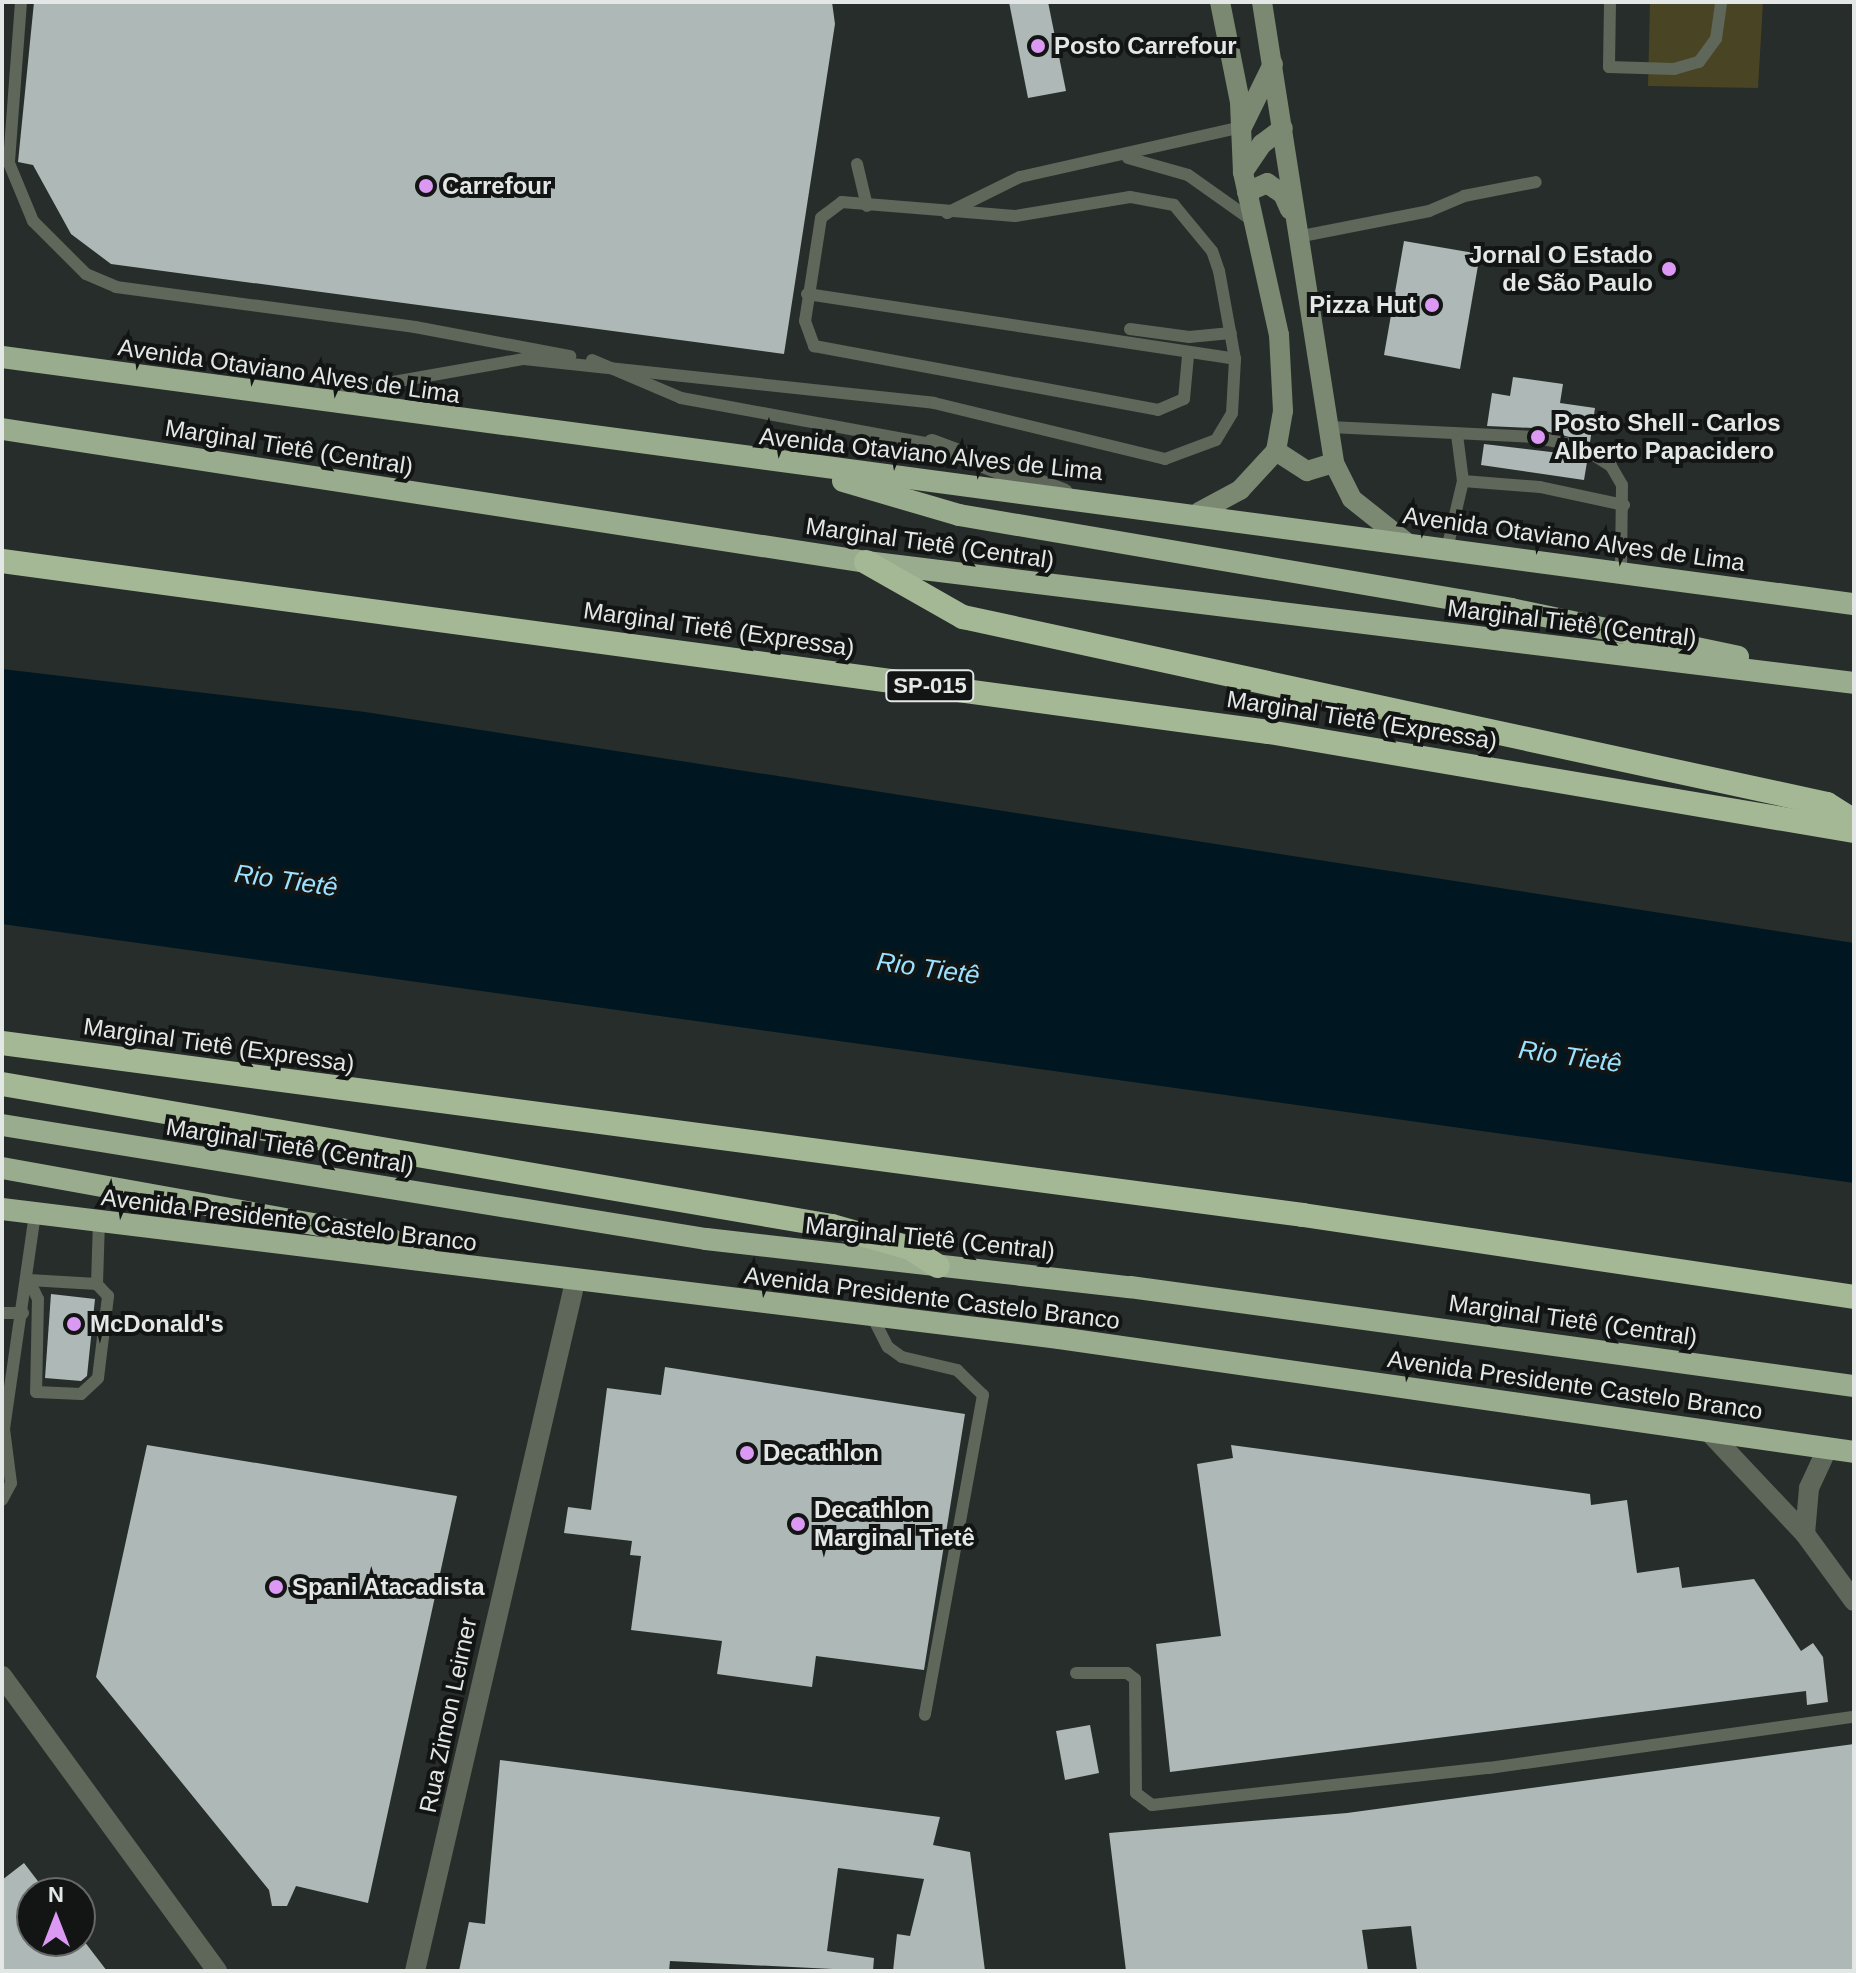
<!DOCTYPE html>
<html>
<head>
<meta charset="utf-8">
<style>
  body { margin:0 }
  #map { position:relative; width:1856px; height:1973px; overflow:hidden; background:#272d2a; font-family:Helvetica,sans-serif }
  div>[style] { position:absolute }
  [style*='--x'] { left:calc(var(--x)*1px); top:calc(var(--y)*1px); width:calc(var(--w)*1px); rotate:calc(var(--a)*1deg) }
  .green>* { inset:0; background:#494423 }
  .water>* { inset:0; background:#001722 }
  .building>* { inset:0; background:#aeb8b7 }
  .service>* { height:12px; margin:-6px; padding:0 6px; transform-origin:6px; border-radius:6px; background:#5e6759 }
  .minor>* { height:20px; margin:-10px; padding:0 10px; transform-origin:10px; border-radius:10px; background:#5e6759 }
  .tertiary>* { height:20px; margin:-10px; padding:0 10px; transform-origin:10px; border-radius:10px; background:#5e6759 }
  .secondary>* { height:20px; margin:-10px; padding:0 10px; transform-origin:10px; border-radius:10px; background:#7b8872 }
  .trunk>* { height:22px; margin:-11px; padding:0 11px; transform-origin:11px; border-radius:11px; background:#9aac8e }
  .motorway>* { height:24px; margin:-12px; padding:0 12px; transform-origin:12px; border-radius:12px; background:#a4b896 }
  .service-bridge>* { height:12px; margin:-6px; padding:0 6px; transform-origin:6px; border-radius:6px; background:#5e6759 }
  .dots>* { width:22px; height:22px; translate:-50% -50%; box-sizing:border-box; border:4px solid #121513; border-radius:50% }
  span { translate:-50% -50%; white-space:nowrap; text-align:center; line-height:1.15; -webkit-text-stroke:8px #121513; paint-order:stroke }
  .shield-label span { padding:2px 6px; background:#121513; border:2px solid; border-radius:6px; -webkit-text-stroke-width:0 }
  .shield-label { font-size:22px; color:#e3e7e5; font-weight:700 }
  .poi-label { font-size:24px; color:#e3e7e5; font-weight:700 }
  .left { translate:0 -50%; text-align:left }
  .right { translate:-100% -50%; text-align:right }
  .street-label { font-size:24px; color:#e3e7e5 }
  .water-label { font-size:26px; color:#9ae2ff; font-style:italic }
  .frame { position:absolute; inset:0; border:4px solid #e3e7e5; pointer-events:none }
  .north { position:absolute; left:16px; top:1877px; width:80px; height:80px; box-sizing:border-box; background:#121513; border:2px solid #666967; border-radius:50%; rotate:0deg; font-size:22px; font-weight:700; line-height:32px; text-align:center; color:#e3e7e5 }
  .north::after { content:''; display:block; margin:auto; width:28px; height:36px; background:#dc99f4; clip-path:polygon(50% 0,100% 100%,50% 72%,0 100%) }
</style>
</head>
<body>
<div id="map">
  <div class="green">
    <i style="clip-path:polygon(1650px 2px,1763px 2px,1758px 88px,1648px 86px)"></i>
  </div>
  <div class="water">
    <i style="clip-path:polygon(2px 669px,365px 712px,1854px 943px,1854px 1183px,2px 924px)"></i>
  </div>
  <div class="building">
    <i style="clip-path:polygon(34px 2px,832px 2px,835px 24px,784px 354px,111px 264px,71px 234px,33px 165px,18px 162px)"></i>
    <i style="clip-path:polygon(1009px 2px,1048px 2px,1066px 91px,1028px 98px)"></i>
    <i style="clip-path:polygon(1404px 241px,1480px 254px,1460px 369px,1384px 355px)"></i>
    <i style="clip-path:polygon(1513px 377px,1563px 384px,1560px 403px,1595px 408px,1590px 442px,1533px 428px,1487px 426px,1492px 393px,1510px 396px)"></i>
    <i style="clip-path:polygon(1484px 444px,1576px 455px,1587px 462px,1584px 480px,1481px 465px)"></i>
    <i style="clip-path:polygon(51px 1294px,95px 1299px,87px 1376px,81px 1381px,45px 1378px)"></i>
    <i style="clip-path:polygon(665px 1367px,965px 1414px,924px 1670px,816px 1656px,812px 1687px,717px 1674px,722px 1641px,631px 1630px,641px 1556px,630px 1555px,632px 1541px,564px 1533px,568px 1507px,591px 1510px,607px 1388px,661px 1395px)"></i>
    <i style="clip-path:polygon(147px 1445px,457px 1496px,368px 1903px,296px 1886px,287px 1906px,272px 1906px,269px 1890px,96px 1677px)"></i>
    <i style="clip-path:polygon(1231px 1445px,1590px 1494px,1591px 1505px,1627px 1500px,1637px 1573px,1679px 1567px,1682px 1588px,1754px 1579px,1801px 1651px,1813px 1643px,1823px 1657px,1828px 1702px,1807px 1705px,1806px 1691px,1170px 1772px,1156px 1644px,1221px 1636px,1197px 1464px,1233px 1458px)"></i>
    <i style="clip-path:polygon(1090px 1725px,1099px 1773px,1065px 1780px,1056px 1731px)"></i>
    <i style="clip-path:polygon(1854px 1744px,1854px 1971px,1417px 1971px,1411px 1926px,1362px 1930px,1368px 1971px,1126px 1971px,1109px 1833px,1347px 1813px)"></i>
    <i style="clip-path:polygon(500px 1760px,940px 1817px,933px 1845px,970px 1852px,985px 1971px,893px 1971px,897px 1934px,910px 1936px,924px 1879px,838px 1868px,827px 1951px,874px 1958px,873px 1971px,670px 1961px,669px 1971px,459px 1971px,469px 1922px,485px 1924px)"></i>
    <i style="clip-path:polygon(24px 1863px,47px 1893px,32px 1893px,32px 1941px,84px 1941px,107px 1971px,2px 1971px,2px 1880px)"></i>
  </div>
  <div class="service">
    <i style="--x:21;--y:2;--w:161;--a:94.3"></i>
    <i style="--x:9;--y:163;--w:63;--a:67.5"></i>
    <i style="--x:33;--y:221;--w:75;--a:45"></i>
    <i style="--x:86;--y:274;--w:33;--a:23"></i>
    <i style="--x:116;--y:287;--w:302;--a:7.6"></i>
    <i style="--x:415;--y:327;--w:158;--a:10.6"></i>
    <i style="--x:1610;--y:2;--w:65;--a:90.9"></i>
    <i style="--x:1609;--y:67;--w:65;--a:1.8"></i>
    <i style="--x:1674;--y:69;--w:26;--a:-16"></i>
    <i style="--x:1699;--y:62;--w:29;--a:-54"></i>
    <i style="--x:1716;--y:39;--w:37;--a:-82"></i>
    <i style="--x:1128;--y:158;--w:62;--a:15.8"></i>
    <i style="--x:1188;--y:175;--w:80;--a:35.3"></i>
    <i style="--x:857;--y:164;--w:43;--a:76.6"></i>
    <i style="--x:947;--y:213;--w:81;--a:-26.3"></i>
    <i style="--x:1020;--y:177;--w:228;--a:-12.7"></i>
    <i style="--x:1297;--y:237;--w:135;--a:-11.1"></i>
    <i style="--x:1429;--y:211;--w:38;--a:-23"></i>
    <i style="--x:1464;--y:196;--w:73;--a:-11"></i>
    <i style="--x:807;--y:294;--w:433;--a:8.6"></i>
    <i style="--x:1130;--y:329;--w:60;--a:7.7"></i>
    <i style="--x:1189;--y:337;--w:42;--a:-5.4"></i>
    <i style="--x:325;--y:394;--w:202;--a:-10"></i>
    <i style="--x:524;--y:359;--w:412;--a:6.1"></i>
    <i style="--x:934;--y:403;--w:238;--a:13.6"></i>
    <i style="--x:1165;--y:459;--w:54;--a:-20.4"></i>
    <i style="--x:1216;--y:440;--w:31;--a:-59"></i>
    <i style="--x:1232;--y:413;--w:54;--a:-86.8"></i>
    <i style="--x:1235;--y:359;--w:89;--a:-100.3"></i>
    <i style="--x:1219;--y:271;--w:21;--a:-109"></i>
    <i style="--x:1212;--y:251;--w:60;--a:-129.6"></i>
    <i style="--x:1174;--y:205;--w:45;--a:-169.7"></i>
    <i style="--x:1130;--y:197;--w:117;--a:170.6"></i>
    <i style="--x:1015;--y:216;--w:174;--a:-175.4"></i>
    <i style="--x:842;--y:202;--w:26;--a:143"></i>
    <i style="--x:821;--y:218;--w:104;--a:98.8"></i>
    <i style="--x:805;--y:321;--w:27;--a:70"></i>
    <i style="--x:814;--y:346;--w:350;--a:10.5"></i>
    <i style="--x:1158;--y:410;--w:28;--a:-23"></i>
    <i style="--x:1184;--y:399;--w:43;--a:-84.7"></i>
    <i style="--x:681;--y:398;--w:255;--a:10.4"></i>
    <i style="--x:1330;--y:427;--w:202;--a:2.8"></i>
    <i style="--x:1532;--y:437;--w:48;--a:10.8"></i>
    <i style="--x:1579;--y:446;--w:38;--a:32"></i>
    <i style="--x:1611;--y:466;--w:22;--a:60"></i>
    <i style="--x:1622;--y:485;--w:88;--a:90.7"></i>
    <i style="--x:1463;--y:481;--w:77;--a:4.5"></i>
    <i style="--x:1540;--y:487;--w:86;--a:12.1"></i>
    <i style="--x:1447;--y:549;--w:70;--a:-76.8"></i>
    <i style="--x:1463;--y:481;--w:46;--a:-97.4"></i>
    <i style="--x:29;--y:1280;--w:21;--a:65"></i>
    <i style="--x:38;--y:1299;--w:93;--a:91.2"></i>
    <i style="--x:36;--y:1392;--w:45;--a:2.5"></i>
    <i style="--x:81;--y:1394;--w:23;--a:-43"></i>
    <i style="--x:98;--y:1378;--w:83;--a:-83"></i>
    <i style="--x:108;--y:1296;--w:16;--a:-133"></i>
    <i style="--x:97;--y:1284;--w:63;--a:-88.2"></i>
    <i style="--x:29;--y:1280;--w:68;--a:3.4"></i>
    <i style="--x:2;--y:1313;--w:21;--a:0"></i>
    <i style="--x:872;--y:1316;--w:35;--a:63"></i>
    <i style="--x:888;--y:1347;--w:17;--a:36"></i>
    <i style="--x:902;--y:1357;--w:57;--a:13.3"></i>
    <i style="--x:957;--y:1370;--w:36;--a:44"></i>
    <i style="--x:983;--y:1395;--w:325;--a:100.3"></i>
    <i style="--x:2;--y:1500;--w:19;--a:-62"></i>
    <i style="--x:11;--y:1483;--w:54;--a:-97.4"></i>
    <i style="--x:4;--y:1429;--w:218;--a:-81.8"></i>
    <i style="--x:1076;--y:1673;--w:51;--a:0"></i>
    <i style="--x:1127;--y:1673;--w:10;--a:37"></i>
    <i style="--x:1135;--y:1679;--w:114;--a:89.5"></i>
    <i style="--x:1136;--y:1793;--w:20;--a:37"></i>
    <i style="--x:1152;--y:1805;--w:339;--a:-6.3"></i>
    <i style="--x:1489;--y:1768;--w:369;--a:-8"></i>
  </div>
  <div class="minor">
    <i style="--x:932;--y:444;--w:140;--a:20.5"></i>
  </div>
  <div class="tertiary">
    <i style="--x:1707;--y:1430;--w:143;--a:46.7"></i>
    <i style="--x:1805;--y:1534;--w:83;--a:53.8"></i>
    <i style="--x:1805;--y:1534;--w:46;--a:-85"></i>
    <i style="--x:1809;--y:1488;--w:43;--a:-65.2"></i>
    <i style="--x:2;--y:1676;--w:365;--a:53.9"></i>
    <i style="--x:415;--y:1971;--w:707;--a:-76.93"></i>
  </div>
  <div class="secondary">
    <i style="--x:1262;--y:2;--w:467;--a:81.1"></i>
    <i style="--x:1334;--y:463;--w:40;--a:63.4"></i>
    <i style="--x:1352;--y:499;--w:69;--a:38.5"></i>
    <i style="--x:1242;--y:127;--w:70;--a:-63.8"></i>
    <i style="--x:1243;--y:172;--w:34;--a:-56"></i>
    <i style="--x:1262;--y:144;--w:26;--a:-37"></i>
    <i style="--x:1247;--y:192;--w:22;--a:-24"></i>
    <i style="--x:1267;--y:183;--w:19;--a:35"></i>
    <i style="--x:1283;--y:194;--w:17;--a:66"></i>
    <i style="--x:1276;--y:451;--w:37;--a:33"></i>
    <i style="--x:1307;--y:471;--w:28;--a:-17"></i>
    <i style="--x:1199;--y:512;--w:47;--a:-28.2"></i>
    <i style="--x:1240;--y:490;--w:53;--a:-47.3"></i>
    <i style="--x:1276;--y:451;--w:41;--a:-80.1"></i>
    <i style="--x:1283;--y:411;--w:76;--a:-93"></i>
    <i style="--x:1279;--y:335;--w:167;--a:-102.5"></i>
    <i style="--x:1243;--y:172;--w:70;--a:-92.5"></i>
    <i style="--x:1240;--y:102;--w:102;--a:-101.3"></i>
  </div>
  <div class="trunk">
    <i style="--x:2;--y:357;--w:1868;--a:7.6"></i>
    <i style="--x:2;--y:429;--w:874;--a:8.75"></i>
    <i style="--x:866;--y:562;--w:995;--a:6.98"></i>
    <i style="--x:843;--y:481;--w:121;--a:16.3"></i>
    <i style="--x:959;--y:515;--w:560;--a:9.66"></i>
    <i style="--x:1511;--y:609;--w:232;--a:11.9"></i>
    <i style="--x:2;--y:1125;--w:713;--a:9.2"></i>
    <i style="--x:706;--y:1239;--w:427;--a:6.5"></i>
    <i style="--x:1130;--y:1287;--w:731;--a:7.79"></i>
    <i style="--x:2;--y:1168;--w:391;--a:10.2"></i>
    <i style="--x:387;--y:1237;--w:45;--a:27.7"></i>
    <i style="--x:2;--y:1209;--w:1065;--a:6.96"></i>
    <i style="--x:1059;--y:1338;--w:803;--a:8.16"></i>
  </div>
  <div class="motorway">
    <i style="--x:2;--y:561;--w:1278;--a:7.69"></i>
    <i style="--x:1269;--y:732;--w:593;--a:9.61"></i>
    <i style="--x:866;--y:562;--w:112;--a:29.6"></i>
    <i style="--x:963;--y:617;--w:884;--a:12.21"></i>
    <i style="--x:1827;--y:804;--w:32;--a:32"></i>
    <i style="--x:2;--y:1043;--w:1312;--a:7.53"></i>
    <i style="--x:1303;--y:1215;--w:557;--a:8.46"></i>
    <i style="--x:2;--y:1084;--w:842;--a:9.71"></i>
    <i style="--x:832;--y:1226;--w:81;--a:15.8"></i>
    <i style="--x:910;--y:1248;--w:33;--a:33"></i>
  </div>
  <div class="service-bridge">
    <i style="--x:592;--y:360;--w:97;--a:23.1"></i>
  </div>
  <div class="dots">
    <i style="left:1038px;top:46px;background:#dc99f4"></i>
    <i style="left:426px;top:186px;background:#dc99f4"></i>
    <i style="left:1669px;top:269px;background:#dc99f4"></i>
    <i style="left:1432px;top:305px;background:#dc99f4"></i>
    <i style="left:1538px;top:437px;background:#dc99f4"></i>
    <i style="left:74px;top:1324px;background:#dc99f4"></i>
    <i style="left:747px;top:1453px;background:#dc99f4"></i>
    <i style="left:798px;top:1524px;background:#dc99f4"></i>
    <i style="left:276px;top:1587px;background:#dc99f4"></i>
  </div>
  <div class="shield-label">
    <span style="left:930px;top:686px">SP-015</span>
  </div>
  <div class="poi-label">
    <span class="left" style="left:1054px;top:46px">Posto Carrefour</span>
    <span class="left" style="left:442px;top:186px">Carrefour</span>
    <span class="right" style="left:1653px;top:269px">Jornal O Estado<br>de São Paulo</span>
    <span class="right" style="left:1416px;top:305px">Pizza Hut</span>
    <span class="left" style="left:1554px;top:437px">Posto Shell - Carlos<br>Alberto Papacidero</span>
    <span class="left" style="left:90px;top:1324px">McDonald's</span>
    <span class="left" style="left:763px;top:1453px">Decathlon</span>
    <span class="left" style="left:814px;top:1524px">Decathlon<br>Marginal Tietê</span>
    <span class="left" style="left:292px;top:1587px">Spani Atacadista</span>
  </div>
  <div class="street-label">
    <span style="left:289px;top:371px;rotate:8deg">Avenida Otaviano Alves de Lima</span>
    <span style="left:289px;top:447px;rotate:9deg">Marginal Tietê (Central)</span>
    <span style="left:931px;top:454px;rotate:6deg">Avenida Otaviano Alves de Lima</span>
    <span style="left:1574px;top:539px;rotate:8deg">Avenida Otaviano Alves de Lima</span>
    <span style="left:930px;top:543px;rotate:8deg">Marginal Tietê (Central)</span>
    <span style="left:1572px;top:623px;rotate:7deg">Marginal Tietê (Central)</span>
    <span style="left:719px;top:629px;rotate:8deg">Marginal Tietê (Expressa)</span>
    <span style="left:1362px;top:720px;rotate:9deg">Marginal Tietê (Expressa)</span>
    <span style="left:219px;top:1045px;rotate:8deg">Marginal Tietê (Expressa)</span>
    <span style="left:290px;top:1146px;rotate:9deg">Marginal Tietê (Central)</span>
    <span style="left:289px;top:1220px;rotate:7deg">Avenida Presidente Castelo Branco</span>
    <span style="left:930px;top:1238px;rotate:6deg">Marginal Tietê (Central)</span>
    <span style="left:932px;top:1298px;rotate:7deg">Avenida Presidente Castelo Branco</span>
    <span style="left:1573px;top:1320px;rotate:8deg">Marginal Tietê (Central)</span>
    <span style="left:1575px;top:1385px;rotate:8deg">Avenida Presidente Castelo Branco</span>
    <span style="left:448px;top:1715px;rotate:-78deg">Rua Zimon Leirner</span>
  </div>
  <div class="water-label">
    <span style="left:286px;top:881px;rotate:8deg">Rio Tietê</span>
    <span style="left:928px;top:969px;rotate:8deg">Rio Tietê</span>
    <span style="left:1570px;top:1057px;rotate:8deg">Rio Tietê</span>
  </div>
  <div class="frame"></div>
  <div class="north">N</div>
</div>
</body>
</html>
